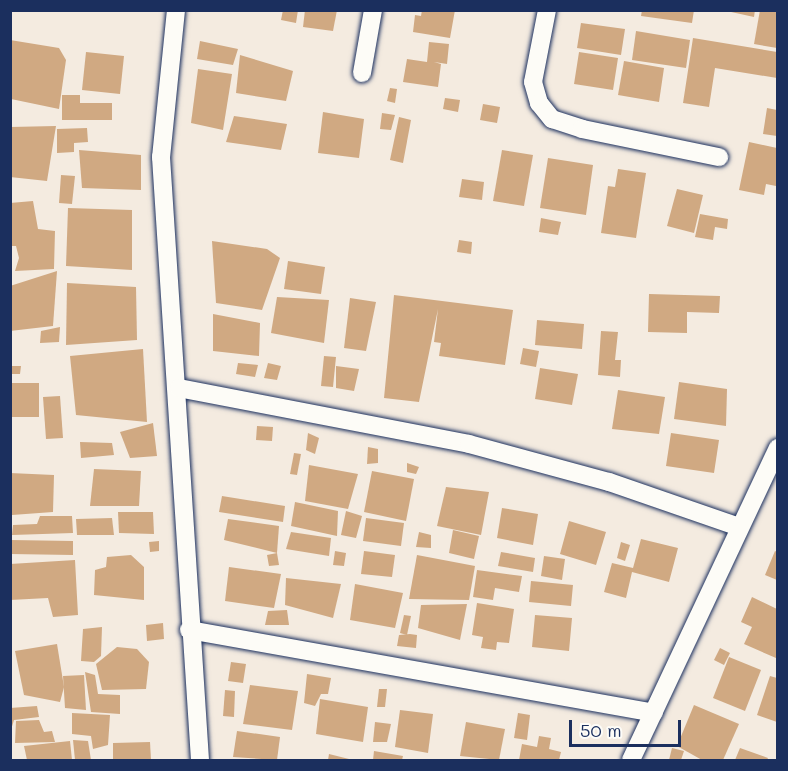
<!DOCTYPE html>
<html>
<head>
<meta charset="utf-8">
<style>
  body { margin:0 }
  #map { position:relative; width:788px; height:771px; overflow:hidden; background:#f4ebe0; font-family:Mali,sans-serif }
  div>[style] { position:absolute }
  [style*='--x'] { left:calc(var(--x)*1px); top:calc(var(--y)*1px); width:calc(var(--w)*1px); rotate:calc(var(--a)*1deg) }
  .building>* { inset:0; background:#d0a982 }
  .roads { filter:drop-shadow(0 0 2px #1b2f5e) drop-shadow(0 0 2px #1b2f5e) }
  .minor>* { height:18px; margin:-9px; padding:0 9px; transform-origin:9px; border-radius:9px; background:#fdfcf7 }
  span { translate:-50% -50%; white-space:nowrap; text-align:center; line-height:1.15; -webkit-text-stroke:6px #fdfcf7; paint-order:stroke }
  .frame { position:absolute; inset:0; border:12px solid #1b2f5e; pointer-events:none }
  .scale { position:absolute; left:569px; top:720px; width:112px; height:27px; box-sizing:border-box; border:3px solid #1b2f5e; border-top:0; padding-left:8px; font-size:18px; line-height:21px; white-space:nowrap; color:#1b2f5e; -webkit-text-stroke:4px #fdfcf7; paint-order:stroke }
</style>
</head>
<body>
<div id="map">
  <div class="building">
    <i style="clip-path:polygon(283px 10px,298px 10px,296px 23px,281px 20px)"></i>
    <i style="clip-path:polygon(305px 10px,337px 10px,333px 31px,303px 27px)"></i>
    <i style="clip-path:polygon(422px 10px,455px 10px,450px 38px,413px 32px,415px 15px,421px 16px)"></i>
    <i style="clip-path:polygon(642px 10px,694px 10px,692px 23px,641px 16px)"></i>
    <i style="clip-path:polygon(722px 10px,755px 10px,754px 17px)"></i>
    <i style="clip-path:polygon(760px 10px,776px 10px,777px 48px,754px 44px)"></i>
    <i style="clip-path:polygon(581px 23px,625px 29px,621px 55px,577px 48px)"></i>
    <i style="clip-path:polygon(636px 31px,690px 40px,686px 68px,632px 60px)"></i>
    <i style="clip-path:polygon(693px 38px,777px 52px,777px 78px,715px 68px,709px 107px,683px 103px)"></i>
    <i style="clip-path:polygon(10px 40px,59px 48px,66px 60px,59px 109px,11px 99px)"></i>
    <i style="clip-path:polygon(200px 41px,238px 49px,233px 65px,197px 59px)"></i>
    <i style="clip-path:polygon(429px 42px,449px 44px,447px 64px,434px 62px,441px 64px,438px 87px,403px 82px,407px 59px,427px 62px)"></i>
    <i style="clip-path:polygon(86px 52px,124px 56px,120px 94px,82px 90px)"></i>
    <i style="clip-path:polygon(579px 52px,618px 58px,613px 90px,574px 84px)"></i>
    <i style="clip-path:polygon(240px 55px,293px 71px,286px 101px,236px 93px)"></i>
    <i style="clip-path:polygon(624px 61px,664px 68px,659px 102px,618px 95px)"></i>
    <i style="clip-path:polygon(198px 69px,232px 74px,223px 130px,191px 123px)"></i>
    <i style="clip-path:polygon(390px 88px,397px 89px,395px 103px,387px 101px)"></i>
    <i style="clip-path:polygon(62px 95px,80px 95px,80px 103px,112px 103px,112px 120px,62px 120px)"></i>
    <i style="clip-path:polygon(445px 98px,460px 100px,458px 112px,443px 109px)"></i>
    <i style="clip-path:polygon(483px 104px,500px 107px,497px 123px,480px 120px)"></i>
    <i style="clip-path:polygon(767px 108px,777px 110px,777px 136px,763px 134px)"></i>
    <i style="clip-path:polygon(323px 112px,364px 119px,359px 158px,318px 153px)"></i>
    <i style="clip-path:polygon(382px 113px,395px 115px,391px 130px,380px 129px)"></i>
    <i style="clip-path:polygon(234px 116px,287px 124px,281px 150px,226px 142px)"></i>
    <i style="clip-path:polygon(399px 117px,411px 120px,403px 163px,390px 160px)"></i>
    <i style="clip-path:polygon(56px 126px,47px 181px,10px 177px,10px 127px)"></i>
    <i style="clip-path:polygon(87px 128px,88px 142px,74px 143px,74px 152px,57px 153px,57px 129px)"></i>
    <i style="clip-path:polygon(749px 142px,777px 148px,776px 186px,766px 184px,764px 195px,739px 190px)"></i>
    <i style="clip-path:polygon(79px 150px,141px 155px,141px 190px,82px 188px)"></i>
    <i style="clip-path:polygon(502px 150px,533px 155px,524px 206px,493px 201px)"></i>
    <i style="clip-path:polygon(548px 158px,593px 165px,586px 215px,540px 208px)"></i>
    <i style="clip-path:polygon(618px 169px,646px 173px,636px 238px,601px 233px,608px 186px,615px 187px)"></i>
    <i style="clip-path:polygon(61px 175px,75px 176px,72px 204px,59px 203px)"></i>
    <i style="clip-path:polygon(462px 179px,484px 182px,482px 200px,459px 197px)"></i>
    <i style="clip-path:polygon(677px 189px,703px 195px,694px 233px,667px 226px)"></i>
    <i style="clip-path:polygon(33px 201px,38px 229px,55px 231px,54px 269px,15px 271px,19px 258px,16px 246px,10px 246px,10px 203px)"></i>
    <i style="clip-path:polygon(68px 208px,132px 210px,132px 270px,66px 266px)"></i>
    <i style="clip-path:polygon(700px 214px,728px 219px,727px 229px,715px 227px,713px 240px,695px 237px)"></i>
    <i style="clip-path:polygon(541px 218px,561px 222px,558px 235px,539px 232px)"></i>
    <i style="clip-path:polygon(459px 240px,472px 242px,471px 254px,457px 252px)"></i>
    <i style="clip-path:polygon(212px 241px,267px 249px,280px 258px,262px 310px,216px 303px)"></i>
    <i style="clip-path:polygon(288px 261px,325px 267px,321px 294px,284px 289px)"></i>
    <i style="clip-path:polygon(57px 271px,53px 326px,10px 331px,10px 286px)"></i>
    <i style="clip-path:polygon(67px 283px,136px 287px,137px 340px,66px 345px)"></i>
    <i style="clip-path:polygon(649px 294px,720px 296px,719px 313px,687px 312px,687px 333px,648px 332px)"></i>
    <i style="clip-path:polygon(394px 295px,513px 310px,505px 365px,439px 356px,441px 343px,434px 342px,438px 309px,419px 402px,384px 398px)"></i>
    <i style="clip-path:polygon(277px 297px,329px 300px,324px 343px,271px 333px)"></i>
    <i style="clip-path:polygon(350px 298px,376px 302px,366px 351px,344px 348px)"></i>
    <i style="clip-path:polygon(213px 314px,260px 323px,259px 356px,213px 351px)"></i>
    <i style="clip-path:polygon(537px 320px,584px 324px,582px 349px,535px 345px)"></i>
    <i style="clip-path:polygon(60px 327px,59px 342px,40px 343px,41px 331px)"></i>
    <i style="clip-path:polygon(601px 331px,618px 332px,615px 360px,621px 360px,620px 377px,598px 375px)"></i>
    <i style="clip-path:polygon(523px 348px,539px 351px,536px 367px,520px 364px)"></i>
    <i style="clip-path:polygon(143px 349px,147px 422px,76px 415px,70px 356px)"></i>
    <i style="clip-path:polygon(324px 356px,336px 357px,333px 387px,321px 386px)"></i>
    <i style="clip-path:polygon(238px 363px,258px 365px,255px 377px,236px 374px)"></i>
    <i style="clip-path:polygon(268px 363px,281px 366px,277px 380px,264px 378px)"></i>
    <i style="clip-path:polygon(10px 366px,21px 366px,20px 374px,10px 374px)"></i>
    <i style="clip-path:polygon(336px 366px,359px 369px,354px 391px,336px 388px)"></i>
    <i style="clip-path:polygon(540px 368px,578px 374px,572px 405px,535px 399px)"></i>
    <i style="clip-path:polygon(679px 382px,727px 389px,726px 426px,674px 419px)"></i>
    <i style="clip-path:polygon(10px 383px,39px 383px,39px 417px,10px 417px)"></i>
    <i style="clip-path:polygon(618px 390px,665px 397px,659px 434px,612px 429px)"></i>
    <i style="clip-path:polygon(60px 396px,63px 438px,46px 439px,43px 397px)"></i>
    <i style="clip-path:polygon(153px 423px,157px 456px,130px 458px,120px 432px)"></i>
    <i style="clip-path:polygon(257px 426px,273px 427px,272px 441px,256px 440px)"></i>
    <i style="clip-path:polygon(308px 433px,319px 438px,315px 454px,306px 450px)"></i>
    <i style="clip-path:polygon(671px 433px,719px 440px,714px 473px,666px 466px)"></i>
    <i style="clip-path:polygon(80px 442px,112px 443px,114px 455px,81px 458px)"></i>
    <i style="clip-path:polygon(368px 447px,378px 449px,378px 463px,367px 464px)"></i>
    <i style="clip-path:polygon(294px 453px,301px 454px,297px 475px,290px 474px)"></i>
    <i style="clip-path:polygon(407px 463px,419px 467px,416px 474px,407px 472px)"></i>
    <i style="clip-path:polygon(309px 465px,358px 474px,348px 509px,305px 501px)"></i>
    <i style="clip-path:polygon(94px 469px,141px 471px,139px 506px,90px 506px)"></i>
    <i style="clip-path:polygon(372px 471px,414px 479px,406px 521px,364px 512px)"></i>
    <i style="clip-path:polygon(10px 473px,54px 475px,53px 512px,12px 515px)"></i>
    <i style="clip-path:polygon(446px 487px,489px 492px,481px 535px,437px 526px)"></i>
    <i style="clip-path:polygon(222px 496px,285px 506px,283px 522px,219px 512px)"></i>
    <i style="clip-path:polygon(295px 502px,338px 511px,337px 536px,291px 526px)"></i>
    <i style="clip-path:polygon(502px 508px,538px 514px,533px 545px,497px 538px)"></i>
    <i style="clip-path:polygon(346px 511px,362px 516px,356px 538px,341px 535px)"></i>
    <i style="clip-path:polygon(118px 512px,153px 512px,154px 534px,119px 533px)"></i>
    <i style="clip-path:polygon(40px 516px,72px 516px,73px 533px,12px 535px,13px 525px,37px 524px)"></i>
    <i style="clip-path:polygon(112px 518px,114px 535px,77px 535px,76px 519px)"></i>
    <i style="clip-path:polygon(366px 518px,404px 523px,401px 546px,363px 541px)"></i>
    <i style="clip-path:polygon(228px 519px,279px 526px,277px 553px,224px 540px)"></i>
    <i style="clip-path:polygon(569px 521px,606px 532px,596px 565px,560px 554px)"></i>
    <i style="clip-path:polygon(453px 530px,479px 536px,474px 559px,449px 553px)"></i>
    <i style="clip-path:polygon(291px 532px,331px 538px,329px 556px,286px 549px)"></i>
    <i style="clip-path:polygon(419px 532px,431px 535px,431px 548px,416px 547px)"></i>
    <i style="clip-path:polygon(641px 539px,678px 548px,669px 582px,632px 572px,626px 598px,604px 592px,612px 563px,633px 568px)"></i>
    <i style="clip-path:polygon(10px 540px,73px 541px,73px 555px,10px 554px)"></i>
    <i style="clip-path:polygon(159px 541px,159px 551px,150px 552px,149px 542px)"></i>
    <i style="clip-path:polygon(621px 542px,630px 545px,625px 561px,617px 558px)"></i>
    <i style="clip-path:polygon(335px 551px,346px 553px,344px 566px,333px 565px)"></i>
    <i style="clip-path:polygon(364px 551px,395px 555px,392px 577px,361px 574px)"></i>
    <i style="clip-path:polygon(775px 551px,777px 552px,777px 580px,765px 575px)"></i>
    <i style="clip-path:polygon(501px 552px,535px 558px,533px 572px,498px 566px)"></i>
    <i style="clip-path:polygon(277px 553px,279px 565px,269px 566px,267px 555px)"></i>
    <i style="clip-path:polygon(131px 555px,144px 567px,144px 600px,94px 595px,95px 570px,106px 567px,107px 557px)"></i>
    <i style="clip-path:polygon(417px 555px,475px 566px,469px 600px,409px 599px)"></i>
    <i style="clip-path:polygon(544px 556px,565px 559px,562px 580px,541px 576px)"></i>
    <i style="clip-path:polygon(75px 560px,78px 615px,53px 617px,48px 598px,10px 600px,10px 564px)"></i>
    <i style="clip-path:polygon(229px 567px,281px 574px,274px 608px,225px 601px)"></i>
    <i style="clip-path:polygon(477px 570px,522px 576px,519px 592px,495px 588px,493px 600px,473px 597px)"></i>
    <i style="clip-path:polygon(286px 578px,341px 584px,333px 618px,285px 605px)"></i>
    <i style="clip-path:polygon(531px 581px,573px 585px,571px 606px,529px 602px)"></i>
    <i style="clip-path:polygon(355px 584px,403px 593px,395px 628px,350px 620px)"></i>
    <i style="clip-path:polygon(752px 597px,777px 609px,776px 658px,744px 644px,752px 627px,741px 622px)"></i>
    <i style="clip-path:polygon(477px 603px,514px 609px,509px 643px,497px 642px,496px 650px,481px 648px,483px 637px,472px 635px)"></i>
    <i style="clip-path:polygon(467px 604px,460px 640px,418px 628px,421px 605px)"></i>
    <i style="clip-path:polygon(287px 610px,289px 625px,265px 625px,268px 611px)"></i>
    <i style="clip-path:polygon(404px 615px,411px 616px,407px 635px,400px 633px)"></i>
    <i style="clip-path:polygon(535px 615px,572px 618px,569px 651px,532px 647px)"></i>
    <i style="clip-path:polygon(163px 623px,164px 639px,147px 641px,146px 625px)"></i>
    <i style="clip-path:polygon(102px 627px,101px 656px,94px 662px,81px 661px,83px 629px)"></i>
    <i style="clip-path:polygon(410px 634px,417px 635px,416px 648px,397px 646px,399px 635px)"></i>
    <i style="clip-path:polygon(57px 644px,64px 687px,60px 702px,24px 695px,15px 651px)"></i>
    <i style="clip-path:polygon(117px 647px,137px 649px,149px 662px,146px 689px,102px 690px,96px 664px)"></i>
    <i style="clip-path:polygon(720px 648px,730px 653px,724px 665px,714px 660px)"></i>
    <i style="clip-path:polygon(729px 657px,761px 670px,745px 711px,713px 698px)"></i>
    <i style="clip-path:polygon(231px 662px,246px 664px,243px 683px,228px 681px)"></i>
    <i style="clip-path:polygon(85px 672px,95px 675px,98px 694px,120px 695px,120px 714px,91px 712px)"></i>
    <i style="clip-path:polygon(307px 674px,331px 678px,328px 694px,321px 694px,315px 706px,304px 703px)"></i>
    <i style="clip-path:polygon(84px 675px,86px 710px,65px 708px,63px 676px)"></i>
    <i style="clip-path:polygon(770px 676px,777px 678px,777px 722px,757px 715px)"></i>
    <i style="clip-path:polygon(250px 685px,298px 691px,292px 730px,243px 724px)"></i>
    <i style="clip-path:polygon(379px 689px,387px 689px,385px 707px,377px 707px)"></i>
    <i style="clip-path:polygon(225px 690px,235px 691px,234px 717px,223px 716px)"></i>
    <i style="clip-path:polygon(320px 699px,368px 707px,363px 742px,316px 734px)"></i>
    <i style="clip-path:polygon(694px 705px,739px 724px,723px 760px,702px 760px,677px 746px)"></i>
    <i style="clip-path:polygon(37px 706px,39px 717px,14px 720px,10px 733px,10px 708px)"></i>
    <i style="clip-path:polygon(400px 710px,433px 714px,428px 753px,395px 747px)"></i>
    <i style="clip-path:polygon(72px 713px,110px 715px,108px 745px,93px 749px,91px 736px,72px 734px)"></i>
    <i style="clip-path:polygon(518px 713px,530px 715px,527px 740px,514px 738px)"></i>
    <i style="clip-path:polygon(39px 720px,44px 732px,52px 731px,55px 742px,15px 743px,16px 721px)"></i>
    <i style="clip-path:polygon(375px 722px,391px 724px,387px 742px,373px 742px)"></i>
    <i style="clip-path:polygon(466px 722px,505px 729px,499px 760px,460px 756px)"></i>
    <i style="clip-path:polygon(237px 731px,280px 737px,277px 760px,233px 757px)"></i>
    <i style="clip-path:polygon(539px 736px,551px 738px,549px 749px,561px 752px,559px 760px,519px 760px,522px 744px,537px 747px)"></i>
    <i style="clip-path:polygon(73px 740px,88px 741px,91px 760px,75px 760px)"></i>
    <i style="clip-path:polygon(70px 741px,72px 760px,27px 760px,24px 746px)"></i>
    <i style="clip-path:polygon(150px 742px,151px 760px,113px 760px,113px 743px)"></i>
    <i style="clip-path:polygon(672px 748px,684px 751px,681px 760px,669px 760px)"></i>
    <i style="clip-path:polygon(740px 748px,768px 758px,767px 760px,735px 760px)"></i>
    <i style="clip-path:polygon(374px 751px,403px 756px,402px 760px,373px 760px)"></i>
    <i style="clip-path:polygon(329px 754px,353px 760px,328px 760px)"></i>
  </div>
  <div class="roads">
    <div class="minor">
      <i style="--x:176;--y:10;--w:148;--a:95.8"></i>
      <i style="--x:161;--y:157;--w:604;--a:86.3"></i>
      <i style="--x:547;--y:10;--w:73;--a:101"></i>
      <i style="--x:533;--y:82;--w:22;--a:74"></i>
      <i style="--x:539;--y:103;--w:21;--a:51"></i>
      <i style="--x:552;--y:119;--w:32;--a:18"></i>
      <i style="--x:582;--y:129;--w:140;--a:11.6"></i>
      <i style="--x:362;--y:73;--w:64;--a:-80.1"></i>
      <i style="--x:179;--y:388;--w:295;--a:10.9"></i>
      <i style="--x:469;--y:444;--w:145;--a:15.2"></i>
      <i style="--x:609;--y:482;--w:138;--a:19.1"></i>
      <i style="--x:189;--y:630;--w:472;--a:10.1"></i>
      <i style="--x:631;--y:760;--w:345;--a:-64.8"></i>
    </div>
  </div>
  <div class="frame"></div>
  <div class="scale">50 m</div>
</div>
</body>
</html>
